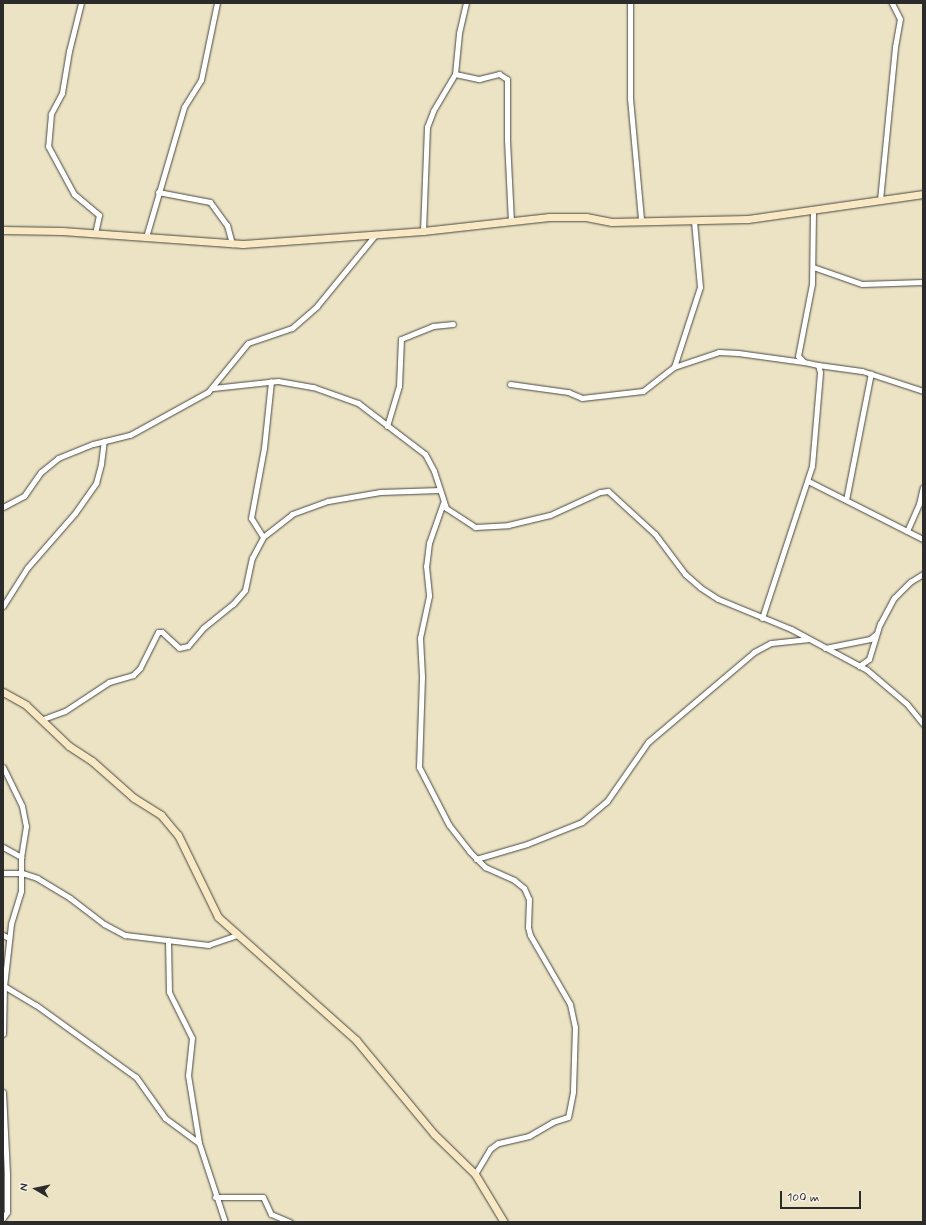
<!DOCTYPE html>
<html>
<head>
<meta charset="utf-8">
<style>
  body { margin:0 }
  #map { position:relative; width:926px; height:1225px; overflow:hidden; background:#ebe3c3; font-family:Mynerve,sans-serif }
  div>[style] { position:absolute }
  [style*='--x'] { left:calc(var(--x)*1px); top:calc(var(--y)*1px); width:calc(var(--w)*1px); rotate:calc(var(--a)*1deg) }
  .roads { filter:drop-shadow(0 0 1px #484742) drop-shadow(0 0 1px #484742) }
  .street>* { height:5px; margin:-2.5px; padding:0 2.5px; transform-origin:2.5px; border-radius:2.5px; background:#fff }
  .secondary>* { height:7px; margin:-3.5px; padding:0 3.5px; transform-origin:3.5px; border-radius:3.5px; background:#f8e8c3 }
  span { translate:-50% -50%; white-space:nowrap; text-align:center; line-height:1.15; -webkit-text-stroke:3px #f7f3e8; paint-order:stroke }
  .frame { position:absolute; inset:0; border:4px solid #2b2b2b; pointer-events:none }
  .north { position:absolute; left:16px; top:1169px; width:40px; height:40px; -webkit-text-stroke:3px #f7f3e8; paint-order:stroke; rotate:279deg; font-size:11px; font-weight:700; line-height:16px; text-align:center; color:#2b2b2b }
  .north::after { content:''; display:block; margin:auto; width:14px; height:18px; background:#2b2b2b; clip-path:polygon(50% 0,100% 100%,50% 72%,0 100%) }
  .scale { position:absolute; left:780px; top:1191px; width:81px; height:18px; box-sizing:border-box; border:2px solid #2b2b2b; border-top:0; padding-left:5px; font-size:12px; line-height:14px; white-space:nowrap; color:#2b2b2b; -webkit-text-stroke:3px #f7f3e8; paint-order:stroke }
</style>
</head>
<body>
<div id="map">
  <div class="roads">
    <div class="street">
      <i style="--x:81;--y:3;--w:49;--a:104"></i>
      <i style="--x:69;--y:51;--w:43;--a:99.5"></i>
      <i style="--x:62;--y:93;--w:24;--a:118"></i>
      <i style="--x:51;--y:114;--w:32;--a:95"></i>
      <i style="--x:48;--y:146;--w:55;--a:61.6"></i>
      <i style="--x:74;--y:194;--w:33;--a:40"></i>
      <i style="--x:99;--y:215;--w:19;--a:102"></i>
      <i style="--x:630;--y:3;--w:95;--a:90"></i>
      <i style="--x:630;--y:98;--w:122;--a:84.8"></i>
      <i style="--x:455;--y:74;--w:25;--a:12"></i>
      <i style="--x:479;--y:79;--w:21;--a:-14"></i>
      <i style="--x:499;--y:74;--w:9;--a:32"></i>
      <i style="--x:507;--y:79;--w:61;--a:90"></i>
      <i style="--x:507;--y:140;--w:82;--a:87.2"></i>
      <i style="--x:158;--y:192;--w:53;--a:10.9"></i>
      <i style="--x:210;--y:202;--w:29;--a:54"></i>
      <i style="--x:227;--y:225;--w:20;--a:75"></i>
      <i style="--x:880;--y:200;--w:154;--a:-84.4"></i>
      <i style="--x:895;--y:47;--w:28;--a:-80"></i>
      <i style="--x:900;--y:19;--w:18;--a:-117"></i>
      <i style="--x:423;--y:231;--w:104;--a:-87.8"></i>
      <i style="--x:427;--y:127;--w:17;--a:-69"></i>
      <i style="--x:433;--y:111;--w:43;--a:-59.3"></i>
      <i style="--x:455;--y:74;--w:41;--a:-84.4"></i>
      <i style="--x:459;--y:33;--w:31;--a:-77"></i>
      <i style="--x:146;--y:237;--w:135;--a:-73.7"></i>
      <i style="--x:184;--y:107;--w:32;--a:-58"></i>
      <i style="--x:201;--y:80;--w:79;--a:-78.3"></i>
      <i style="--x:813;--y:267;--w:52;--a:19.1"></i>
      <i style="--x:862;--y:284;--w:61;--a:-1.9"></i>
      <i style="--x:818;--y:365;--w:44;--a:7.8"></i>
      <i style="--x:862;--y:371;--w:64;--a:18.2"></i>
      <i style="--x:674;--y:367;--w:84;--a:-72"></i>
      <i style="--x:700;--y:287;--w:66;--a:-95.2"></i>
      <i style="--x:510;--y:384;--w:59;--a:7.9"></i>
      <i style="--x:568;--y:392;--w:15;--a:23"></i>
      <i style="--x:582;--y:398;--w:61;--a:-6.5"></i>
      <i style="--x:643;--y:391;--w:39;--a:-38"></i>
      <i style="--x:674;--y:367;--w:47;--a:-18.4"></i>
      <i style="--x:719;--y:352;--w:19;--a:3"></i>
      <i style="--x:738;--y:353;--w:66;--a:7.9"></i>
      <i style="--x:213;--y:388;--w:65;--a:-6.1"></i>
      <i style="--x:278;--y:381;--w:36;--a:10"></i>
      <i style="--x:313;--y:387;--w:48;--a:19.6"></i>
      <i style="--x:358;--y:403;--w:84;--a:37.3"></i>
      <i style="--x:425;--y:454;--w:19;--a:62"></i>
      <i style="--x:434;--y:471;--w:39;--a:72"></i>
      <i style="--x:446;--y:508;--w:35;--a:33"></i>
      <i style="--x:475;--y:527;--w:33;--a:-3"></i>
      <i style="--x:508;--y:525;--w:43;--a:-13.4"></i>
      <i style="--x:550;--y:515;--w:55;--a:-24.7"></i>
      <i style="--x:600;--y:492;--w:8;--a:-7"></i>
      <i style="--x:608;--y:491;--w:64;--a:42.5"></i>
      <i style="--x:655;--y:534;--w:50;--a:53.1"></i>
      <i style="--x:685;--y:574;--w:21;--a:41"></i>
      <i style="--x:701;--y:588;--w:20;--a:33"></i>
      <i style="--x:718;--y:599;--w:79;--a:22.3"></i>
      <i style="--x:791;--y:629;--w:86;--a:28.3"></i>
      <i style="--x:867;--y:670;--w:52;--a:40.4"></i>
      <i style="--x:907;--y:704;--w:26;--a:51"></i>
      <i style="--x:387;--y:426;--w:42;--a:-73.3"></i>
      <i style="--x:399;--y:386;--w:47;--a:-87.6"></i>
      <i style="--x:401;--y:339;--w:35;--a:-22"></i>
      <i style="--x:433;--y:326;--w:20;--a:-6"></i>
      <i style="--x:808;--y:481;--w:129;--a:26.8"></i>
      <i style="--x:846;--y:500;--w:129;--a:-78.9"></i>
      <i style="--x:443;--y:503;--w:42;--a:109.3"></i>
      <i style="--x:429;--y:543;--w:23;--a:97"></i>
      <i style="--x:426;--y:566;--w:30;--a:84"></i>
      <i style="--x:429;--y:596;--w:43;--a:102.1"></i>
      <i style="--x:420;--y:638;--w:39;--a:87"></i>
      <i style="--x:422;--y:677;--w:90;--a:91.9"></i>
      <i style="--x:419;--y:767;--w:65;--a:62.7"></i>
      <i style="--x:449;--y:825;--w:33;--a:52"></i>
      <i style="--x:469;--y:851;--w:23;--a:45"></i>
      <i style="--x:485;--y:867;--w:32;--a:24"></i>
      <i style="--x:514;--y:880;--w:13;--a:39"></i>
      <i style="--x:524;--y:888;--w:12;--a:66"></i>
      <i style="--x:529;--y:899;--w:28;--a:92"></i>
      <i style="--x:528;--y:927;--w:8;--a:76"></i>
      <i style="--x:530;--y:935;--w:80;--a:59.9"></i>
      <i style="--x:570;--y:1004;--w:24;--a:78"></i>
      <i style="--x:575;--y:1027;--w:65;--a:91.8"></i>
      <i style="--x:573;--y:1092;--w:25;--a:101"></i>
      <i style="--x:568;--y:1117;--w:16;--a:162"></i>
      <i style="--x:553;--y:1122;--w:28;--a:150"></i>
      <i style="--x:529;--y:1136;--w:32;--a:167"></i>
      <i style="--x:498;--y:1143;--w:10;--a:143"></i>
      <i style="--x:490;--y:1149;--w:29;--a:121"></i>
      <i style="--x:3;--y:507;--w:24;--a:-28"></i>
      <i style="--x:24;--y:496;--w:29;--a:-55"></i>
      <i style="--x:41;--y:472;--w:22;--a:-39"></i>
      <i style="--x:58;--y:458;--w:38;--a:-22"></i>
      <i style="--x:93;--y:444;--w:38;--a:-14"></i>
      <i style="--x:130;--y:435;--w:89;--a:-28.9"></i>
      <i style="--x:208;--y:392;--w:63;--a:-50.8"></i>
      <i style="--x:248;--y:343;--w:46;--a:-18.8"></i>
      <i style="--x:292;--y:328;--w:33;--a:-41"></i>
      <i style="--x:317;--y:306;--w:93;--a:-50.7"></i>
      <i style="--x:907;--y:531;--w:30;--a:-66"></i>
      <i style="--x:919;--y:504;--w:17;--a:-77"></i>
      <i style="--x:263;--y:537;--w:22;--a:-122"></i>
      <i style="--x:251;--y:518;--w:71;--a:-79.5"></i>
      <i style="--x:264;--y:448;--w:67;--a:-84"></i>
      <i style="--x:3;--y:606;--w:45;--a:-57.7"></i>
      <i style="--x:27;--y:568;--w:73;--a:-48.9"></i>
      <i style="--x:75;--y:513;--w:37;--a:-55"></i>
      <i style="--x:96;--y:483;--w:20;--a:-75"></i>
      <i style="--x:101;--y:464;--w:23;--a:-83"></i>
      <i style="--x:762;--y:618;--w:160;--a:-71.8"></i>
      <i style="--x:812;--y:466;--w:94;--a:-85.1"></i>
      <i style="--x:820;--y:372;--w:7;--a:-106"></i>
      <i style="--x:818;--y:365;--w:14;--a:-168"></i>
      <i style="--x:804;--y:362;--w:8;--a:-135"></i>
      <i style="--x:798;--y:356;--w:73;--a:-79"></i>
      <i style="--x:812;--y:284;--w:74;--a:-89.2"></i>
      <i style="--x:825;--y:648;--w:46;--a:-11.3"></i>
      <i style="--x:870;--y:639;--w:8;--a:-40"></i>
      <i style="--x:859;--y:666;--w:12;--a:-35"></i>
      <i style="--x:869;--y:659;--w:37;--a:-73"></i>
      <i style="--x:880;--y:624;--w:30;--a:-62"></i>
      <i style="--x:894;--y:598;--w:23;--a:-45"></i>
      <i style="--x:910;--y:582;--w:15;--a:-32"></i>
      <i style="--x:43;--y:719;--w:23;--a:-20"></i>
      <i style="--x:65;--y:711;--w:53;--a:-33.4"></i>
      <i style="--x:109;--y:682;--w:25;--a:-16"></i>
      <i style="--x:133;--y:675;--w:10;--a:-45"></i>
      <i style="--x:140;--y:668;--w:40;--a:-63.4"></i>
      <i style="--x:158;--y:632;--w:4;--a:0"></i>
      <i style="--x:162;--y:632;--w:23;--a:43"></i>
      <i style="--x:179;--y:648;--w:9;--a:-13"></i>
      <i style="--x:188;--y:646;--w:23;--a:-50"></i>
      <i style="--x:203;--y:628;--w:38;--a:-39"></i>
      <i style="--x:233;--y:604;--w:18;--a:-49"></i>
      <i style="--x:245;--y:590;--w:33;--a:-78"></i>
      <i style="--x:252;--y:558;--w:24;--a:-62"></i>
      <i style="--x:263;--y:537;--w:37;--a:-38"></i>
      <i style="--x:292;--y:514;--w:38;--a:-20"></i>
      <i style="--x:328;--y:501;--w:53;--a:-9.8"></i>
      <i style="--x:380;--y:492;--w:60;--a:-1.9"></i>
      <i style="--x:3;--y:767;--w:43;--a:64"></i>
      <i style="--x:22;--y:806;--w:20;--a:79"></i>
      <i style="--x:26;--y:826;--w:31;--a:99"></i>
      <i style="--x:21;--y:857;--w:34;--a:90"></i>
      <i style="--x:21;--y:891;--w:34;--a:107"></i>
      <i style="--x:11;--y:924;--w:62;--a:96.4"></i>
      <i style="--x:4;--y:986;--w:48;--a:91.2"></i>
      <i style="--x:3;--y:847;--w:21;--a:29"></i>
      <i style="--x:476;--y:859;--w:53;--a:-16.4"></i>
      <i style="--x:527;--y:844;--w:59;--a:-21.8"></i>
      <i style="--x:582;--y:822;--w:33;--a:-40"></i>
      <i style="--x:607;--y:801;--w:72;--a:-55.2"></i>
      <i style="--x:648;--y:742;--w:139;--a:-40.3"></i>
      <i style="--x:754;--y:652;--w:19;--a:-28"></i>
      <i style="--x:771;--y:643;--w:36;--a:-6"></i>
      <i style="--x:3;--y:873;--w:19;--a:0"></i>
      <i style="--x:22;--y:873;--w:16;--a:18"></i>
      <i style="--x:37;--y:878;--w:39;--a:31"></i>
      <i style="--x:70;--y:898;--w:43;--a:37.4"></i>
      <i style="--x:104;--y:924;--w:24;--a:28"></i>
      <i style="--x:125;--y:935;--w:84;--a:6.9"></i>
      <i style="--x:208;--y:945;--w:31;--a:-19"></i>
      <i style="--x:3;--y:935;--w:7;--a:27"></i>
      <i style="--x:168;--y:940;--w:52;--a:88.9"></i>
      <i style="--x:169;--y:992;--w:51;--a:63.4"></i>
      <i style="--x:192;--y:1038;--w:37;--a:96"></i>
      <i style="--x:188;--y:1075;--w:69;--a:80.8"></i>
      <i style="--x:199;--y:1143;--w:83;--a:71.8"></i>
      <i style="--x:4;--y:986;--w:37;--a:31"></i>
      <i style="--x:36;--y:1005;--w:123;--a:35.8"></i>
      <i style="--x:136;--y:1077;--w:50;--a:54.7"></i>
      <i style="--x:165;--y:1118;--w:42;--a:36.3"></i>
      <i style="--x:3;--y:1092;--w:81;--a:87.2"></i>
      <i style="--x:7;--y:1173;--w:39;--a:90"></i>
      <i style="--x:7;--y:1212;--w:7;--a:124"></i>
      <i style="--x:215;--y:1197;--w:48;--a:0"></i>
      <i style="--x:263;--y:1197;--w:19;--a:65"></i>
      <i style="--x:271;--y:1214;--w:21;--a:23"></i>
    </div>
    <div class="secondary">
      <i style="--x:3;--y:230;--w:59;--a:1"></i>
      <i style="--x:62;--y:231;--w:181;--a:4.1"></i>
      <i style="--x:243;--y:244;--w:180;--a:-4.1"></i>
      <i style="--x:423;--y:231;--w:127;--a:-6.3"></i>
      <i style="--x:549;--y:217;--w:37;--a:0"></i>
      <i style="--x:586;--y:217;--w:26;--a:11"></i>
      <i style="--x:612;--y:222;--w:136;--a:-1.3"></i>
      <i style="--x:748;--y:219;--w:177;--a:-8.1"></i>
      <i style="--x:3;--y:692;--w:26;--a:29"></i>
      <i style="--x:26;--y:705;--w:59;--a:43.6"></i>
      <i style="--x:69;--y:746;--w:27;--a:33"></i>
      <i style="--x:92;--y:761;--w:56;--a:41.4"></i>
      <i style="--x:134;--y:798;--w:32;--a:32"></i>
      <i style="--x:161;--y:815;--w:26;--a:50"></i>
      <i style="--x:178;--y:835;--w:91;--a:64"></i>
      <i style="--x:218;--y:917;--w:185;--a:41.7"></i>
      <i style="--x:356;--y:1040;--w:122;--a:50.3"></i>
      <i style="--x:434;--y:1134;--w:57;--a:44.3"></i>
      <i style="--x:475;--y:1174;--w:56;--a:58.9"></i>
    </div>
  </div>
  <div class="frame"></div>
  <div class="north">N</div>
  <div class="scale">100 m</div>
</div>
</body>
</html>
